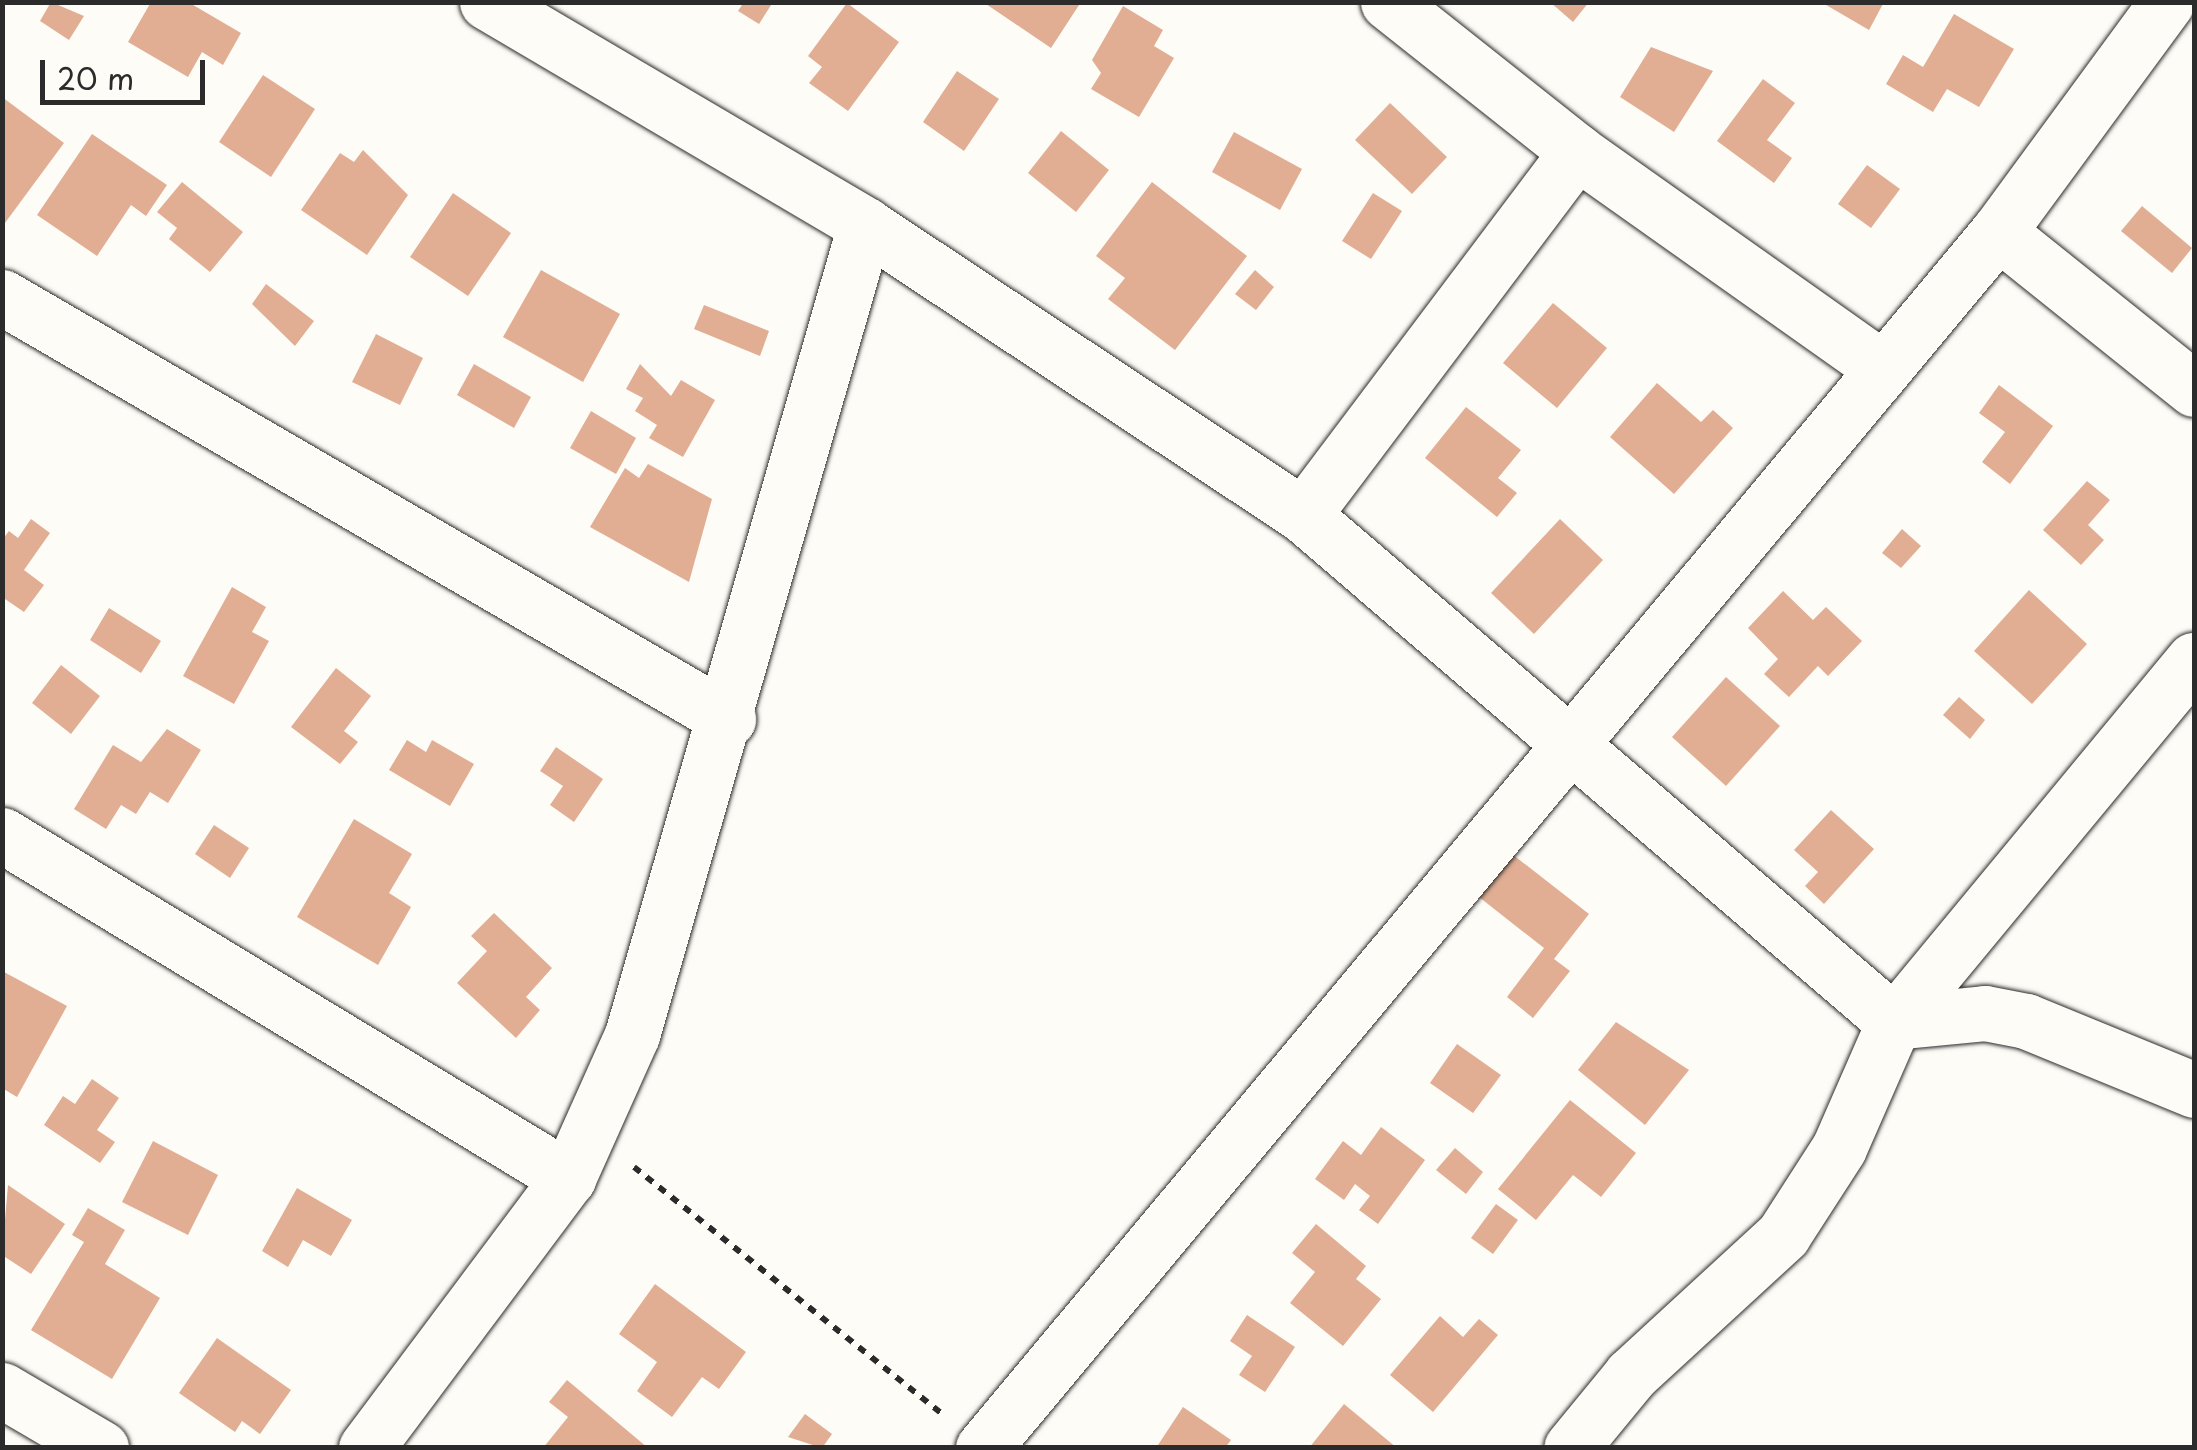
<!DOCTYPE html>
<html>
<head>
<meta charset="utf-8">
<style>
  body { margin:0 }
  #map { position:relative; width:2197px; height:1450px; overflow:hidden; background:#fdfcf7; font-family:"Playpen Sans",sans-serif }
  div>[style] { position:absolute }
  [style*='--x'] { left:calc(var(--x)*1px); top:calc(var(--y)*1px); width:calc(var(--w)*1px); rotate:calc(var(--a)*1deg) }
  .building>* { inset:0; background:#e1ae94 }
  .path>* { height:6px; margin-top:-3px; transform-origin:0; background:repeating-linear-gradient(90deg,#2b2b2b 0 8px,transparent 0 16px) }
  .roads { filter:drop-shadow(0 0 2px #2b2b2b) drop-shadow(0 0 2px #2b2b2b) }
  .minor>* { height:55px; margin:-27.5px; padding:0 27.5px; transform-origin:27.5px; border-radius:27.5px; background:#fdfcf7 }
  span { translate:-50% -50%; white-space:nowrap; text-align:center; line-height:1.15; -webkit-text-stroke:8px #fdfcf7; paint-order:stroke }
  .frame { position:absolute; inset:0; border:5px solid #2b2b2b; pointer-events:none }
  .scale { position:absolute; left:40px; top:60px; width:165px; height:45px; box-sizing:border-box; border:5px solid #2b2b2b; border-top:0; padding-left:12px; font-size:30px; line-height:35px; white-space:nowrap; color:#2b2b2b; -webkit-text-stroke:8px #fdfcf7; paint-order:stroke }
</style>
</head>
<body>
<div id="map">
  <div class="building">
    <i style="clip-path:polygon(51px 2px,84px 16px,69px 40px,40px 21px)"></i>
    <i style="clip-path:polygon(151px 2px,188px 2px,241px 33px,223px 65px,202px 52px,188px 77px,128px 42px)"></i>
    <i style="clip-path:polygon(744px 2px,773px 2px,759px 24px,738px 11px)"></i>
    <i style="clip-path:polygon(983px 2px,1081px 2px,1051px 48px)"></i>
    <i style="clip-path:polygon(1550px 2px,1589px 2px,1573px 22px)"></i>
    <i style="clip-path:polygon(1821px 2px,1884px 2px,1869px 30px)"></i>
    <i style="clip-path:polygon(847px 3px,899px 42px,848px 111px,809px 83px,822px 67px,808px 56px)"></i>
    <i style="clip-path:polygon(1123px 6px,1163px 30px,1154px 46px,1174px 58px,1139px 117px,1091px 89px,1101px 73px,1092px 60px)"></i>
    <i style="clip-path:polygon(1954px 14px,2014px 49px,1979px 107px,1947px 89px,1933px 112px,1886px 84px,1903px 55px,1923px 67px)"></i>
    <i style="clip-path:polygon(1651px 47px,1713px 71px,1674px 132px,1620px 97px)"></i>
    <i style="clip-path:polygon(957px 71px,999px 99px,964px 151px,923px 122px)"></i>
    <i style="clip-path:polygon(263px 75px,315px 109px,271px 177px,219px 142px)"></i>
    <i style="clip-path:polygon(1763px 79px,1795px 103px,1767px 140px,1792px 158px,1774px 183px,1717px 141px)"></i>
    <i style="clip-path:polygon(2px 97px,64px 143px,2px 227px)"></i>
    <i style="clip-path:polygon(1390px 103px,1447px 157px,1412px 194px,1355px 140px)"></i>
    <i style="clip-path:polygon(1061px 131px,1109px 170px,1076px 212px,1028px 173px)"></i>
    <i style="clip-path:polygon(1234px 132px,1302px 169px,1280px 210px,1212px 172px)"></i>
    <i style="clip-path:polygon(92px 134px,167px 185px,146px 216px,131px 205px,97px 256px,37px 215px)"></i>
    <i style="clip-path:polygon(363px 150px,408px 195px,367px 255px,301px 210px,340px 153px,354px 162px)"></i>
    <i style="clip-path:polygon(1867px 165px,1900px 189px,1871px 228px,1838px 204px)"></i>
    <i style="clip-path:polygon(182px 182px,243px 232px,210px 272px,169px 239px,177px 228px,157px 212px)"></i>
    <i style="clip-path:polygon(1152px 182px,1247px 256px,1175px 350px,1108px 299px,1125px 278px,1096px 256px)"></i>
    <i style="clip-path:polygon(453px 193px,511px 233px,468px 296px,410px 257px)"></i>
    <i style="clip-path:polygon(1373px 193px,1402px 211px,1371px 259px,1342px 241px)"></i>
    <i style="clip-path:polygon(2142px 206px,2192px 248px,2172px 273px,2121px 231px)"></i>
    <i style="clip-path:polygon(541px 270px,620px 314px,583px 382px,503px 337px)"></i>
    <i style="clip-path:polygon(1255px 270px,1274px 287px,1256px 310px,1235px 294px)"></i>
    <i style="clip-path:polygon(266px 284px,314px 321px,295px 346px,252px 304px)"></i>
    <i style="clip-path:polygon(1553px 303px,1607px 348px,1557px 408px,1503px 363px)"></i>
    <i style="clip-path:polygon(704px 305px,769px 331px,760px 356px,694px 329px)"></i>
    <i style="clip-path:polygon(376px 334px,423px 358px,400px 405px,352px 382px)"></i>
    <i style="clip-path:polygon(474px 364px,531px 397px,514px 428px,457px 395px)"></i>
    <i style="clip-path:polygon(640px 364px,671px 396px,681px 380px,715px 400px,683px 457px,649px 438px,657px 425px,635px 411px,643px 398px,626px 389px)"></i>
    <i style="clip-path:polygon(1657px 383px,1701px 422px,1713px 410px,1733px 428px,1674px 494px,1610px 437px)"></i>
    <i style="clip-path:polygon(1999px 385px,2053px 426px,2010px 484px,1982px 462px,2005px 432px,1979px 413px)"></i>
    <i style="clip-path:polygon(1466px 407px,1521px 450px,1498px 478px,1517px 493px,1497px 517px,1425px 458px)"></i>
    <i style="clip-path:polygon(591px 411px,636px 438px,616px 474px,570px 448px)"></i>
    <i style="clip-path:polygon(648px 464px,712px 499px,689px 582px,590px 527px,625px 468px,639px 478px)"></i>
    <i style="clip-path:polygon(2087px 481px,2110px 500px,2088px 525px,2104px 540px,2081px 565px,2043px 530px)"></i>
    <i style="clip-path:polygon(31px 519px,50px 533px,24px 570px,44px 585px,24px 612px,2px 597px,2px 540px,9px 531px,18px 538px)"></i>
    <i style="clip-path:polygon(1560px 519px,1603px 560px,1534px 634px,1491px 593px)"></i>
    <i style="clip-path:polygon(1902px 529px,1921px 546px,1901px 568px,1882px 553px)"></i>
    <i style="clip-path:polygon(232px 587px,266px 607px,252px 632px,269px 641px,234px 704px,183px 676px)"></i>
    <i style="clip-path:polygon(2029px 590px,2087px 644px,2032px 704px,1974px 651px)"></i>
    <i style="clip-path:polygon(1783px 591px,1813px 620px,1826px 607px,1862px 641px,1828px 676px,1818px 666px,1789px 697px,1764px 674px,1778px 659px,1748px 628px)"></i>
    <i style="clip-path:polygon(109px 608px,161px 641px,141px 673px,90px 640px)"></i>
    <i style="clip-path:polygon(61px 665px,100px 696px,71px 734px,32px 703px)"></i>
    <i style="clip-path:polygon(336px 668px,371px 696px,344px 731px,358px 742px,340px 764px,291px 727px)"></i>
    <i style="clip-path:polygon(1726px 677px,1780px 726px,1726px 786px,1672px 737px)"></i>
    <i style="clip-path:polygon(1959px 697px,1985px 720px,1970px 739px,1943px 715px)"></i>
    <i style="clip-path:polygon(167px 729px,201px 750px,168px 803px,150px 792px,136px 814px,121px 805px,106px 829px,74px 809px,113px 745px,141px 762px)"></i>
    <i style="clip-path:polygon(407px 740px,426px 752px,432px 740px,474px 764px,450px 806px,389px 770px)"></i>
    <i style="clip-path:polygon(556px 747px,603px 779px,574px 822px,550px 805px,563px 786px,540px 771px)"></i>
    <i style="clip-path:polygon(1831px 810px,1874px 849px,1824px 904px,1805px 886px,1818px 872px,1794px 850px)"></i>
    <i style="clip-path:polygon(354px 819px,412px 854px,389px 893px,411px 907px,378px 965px,297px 917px)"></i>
    <i style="clip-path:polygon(214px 825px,249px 848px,230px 878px,195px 854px)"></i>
    <i style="clip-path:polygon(1512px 854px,1589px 914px,1554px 959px,1570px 971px,1533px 1018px,1507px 997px,1544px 948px,1479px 897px)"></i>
    <i style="clip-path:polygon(494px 913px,552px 968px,526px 997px,540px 1010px,516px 1038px,457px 983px,487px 951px,471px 936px)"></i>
    <i style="clip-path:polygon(4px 972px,67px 1006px,17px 1097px,2px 1088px)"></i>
    <i style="clip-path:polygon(1616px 1022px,1689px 1070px,1645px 1125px,1578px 1070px)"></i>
    <i style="clip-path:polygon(1457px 1044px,1501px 1075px,1473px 1113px,1430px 1083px)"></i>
    <i style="clip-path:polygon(92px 1079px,119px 1098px,97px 1130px,115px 1142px,100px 1163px,44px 1125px,63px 1096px,75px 1104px)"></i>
    <i style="clip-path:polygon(1570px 1100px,1636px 1153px,1601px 1197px,1573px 1175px,1536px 1220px,1498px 1189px)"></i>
    <i style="clip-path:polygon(1381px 1127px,1425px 1160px,1378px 1224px,1359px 1210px,1370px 1196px,1355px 1184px,1344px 1200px,1315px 1179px,1343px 1141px,1361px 1155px)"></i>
    <i style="clip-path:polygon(153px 1141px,218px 1175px,188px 1235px,122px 1202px)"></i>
    <i style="clip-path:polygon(1455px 1148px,1483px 1172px,1466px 1194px,1436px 1170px)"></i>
    <i style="clip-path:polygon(8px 1185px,65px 1224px,31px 1274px,2px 1255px)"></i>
    <i style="clip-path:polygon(297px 1188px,352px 1220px,331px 1256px,303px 1240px,288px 1267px,262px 1251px)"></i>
    <i style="clip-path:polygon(1496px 1204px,1518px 1220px,1493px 1254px,1471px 1238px)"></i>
    <i style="clip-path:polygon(88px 1208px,125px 1230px,105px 1264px,160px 1298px,112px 1379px,31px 1330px,84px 1242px,72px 1235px)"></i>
    <i style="clip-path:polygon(1316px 1224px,1366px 1266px,1356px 1279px,1381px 1299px,1343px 1346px,1290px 1303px,1315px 1272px,1292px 1253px)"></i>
    <i style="clip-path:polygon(655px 1284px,746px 1352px,719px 1389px,702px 1377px,672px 1417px,637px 1391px,657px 1362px,619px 1334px)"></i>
    <i style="clip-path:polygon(1247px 1315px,1295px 1347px,1265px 1392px,1239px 1375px,1252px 1356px,1230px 1341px)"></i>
    <i style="clip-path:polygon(1440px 1316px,1463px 1337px,1479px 1319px,1498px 1335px,1433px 1412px,1390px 1375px)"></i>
    <i style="clip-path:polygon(217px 1338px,291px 1390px,260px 1434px,242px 1421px,235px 1432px,179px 1393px)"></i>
    <i style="clip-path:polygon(567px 1380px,648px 1448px,543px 1448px,568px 1417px,549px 1402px)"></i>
    <i style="clip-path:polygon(1344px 1404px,1397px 1448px,1309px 1448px)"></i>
    <i style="clip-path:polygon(1183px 1407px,1231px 1440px,1225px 1448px,1156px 1448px)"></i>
    <i style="clip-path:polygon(805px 1414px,832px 1434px,822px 1448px,788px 1437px)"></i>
  </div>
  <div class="path">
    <i style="--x:634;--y:1167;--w:393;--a:38.7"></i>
  </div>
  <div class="roads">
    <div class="minor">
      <i style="--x:487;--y:2;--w:439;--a:30.5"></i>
      <i style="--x:865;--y:225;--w:525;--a:33.51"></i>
      <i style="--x:1303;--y:515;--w:779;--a:40.63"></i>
      <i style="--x:1894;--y:1022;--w:137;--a:113.6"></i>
      <i style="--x:1839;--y:1148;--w:103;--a:122.8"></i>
      <i style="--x:1783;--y:1235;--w:207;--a:137.4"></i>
      <i style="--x:1631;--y:1375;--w:94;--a:129.4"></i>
      <i style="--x:1388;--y:2;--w:241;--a:38.4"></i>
      <i style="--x:1577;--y:152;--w:372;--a:35.3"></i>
      <i style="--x:1998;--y:232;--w:251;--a:38.7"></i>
      <i style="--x:2;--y:297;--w:840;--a:30.17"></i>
      <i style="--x:1303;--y:515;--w:455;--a:-53"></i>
      <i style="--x:2;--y:835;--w:662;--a:31.22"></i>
      <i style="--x:1894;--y:1022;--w:470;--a:-50.4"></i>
      <i style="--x:1894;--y:1022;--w:91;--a:-5.6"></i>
      <i style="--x:1985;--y:1013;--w:42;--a:11"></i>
      <i style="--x:2026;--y:1021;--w:182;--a:22.3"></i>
      <i style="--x:2;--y:1390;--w:115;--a:30.4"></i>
      <i style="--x:366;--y:1448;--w:337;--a:-53.2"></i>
      <i style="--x:568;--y:1178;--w:157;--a:-65.9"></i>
      <i style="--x:632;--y:1035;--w:843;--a:-73.95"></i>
      <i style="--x:983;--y:1448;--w:1584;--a:-50.15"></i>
      <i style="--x:1998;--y:232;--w:285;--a:-53.7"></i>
    </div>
  </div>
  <div class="frame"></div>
  <div class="scale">20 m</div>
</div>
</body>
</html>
